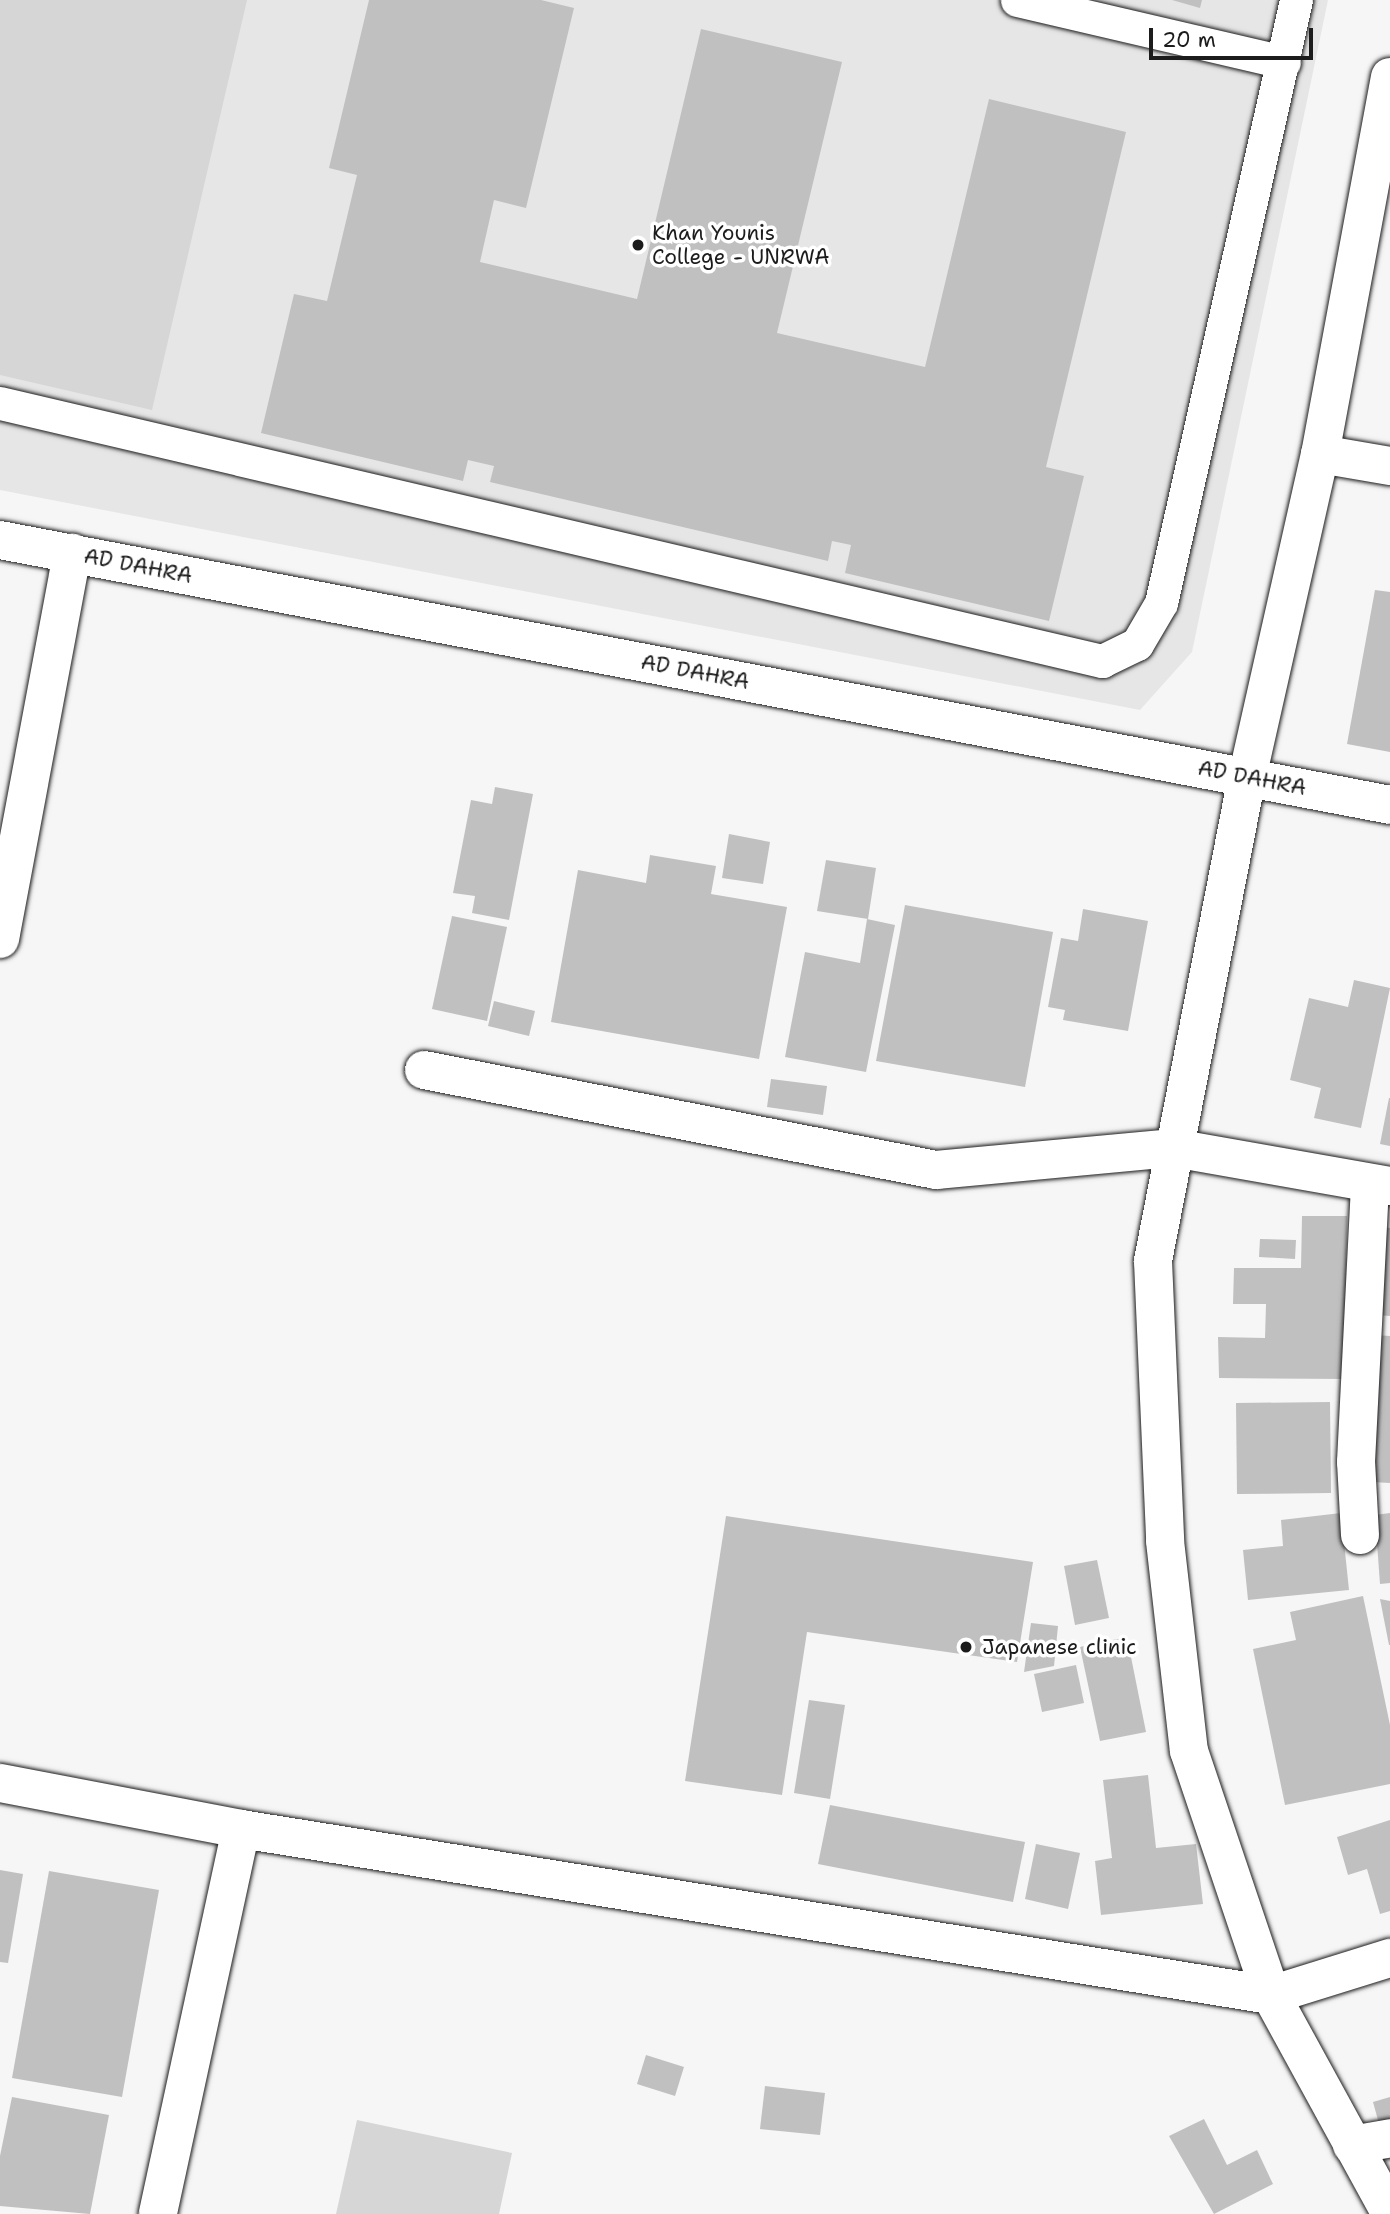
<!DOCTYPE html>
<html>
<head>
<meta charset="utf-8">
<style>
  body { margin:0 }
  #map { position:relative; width:1390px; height:2214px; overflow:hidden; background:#f6f6f6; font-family:"Shantell Sans",sans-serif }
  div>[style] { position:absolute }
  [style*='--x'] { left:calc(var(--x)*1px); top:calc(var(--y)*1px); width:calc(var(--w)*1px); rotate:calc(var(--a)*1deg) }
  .built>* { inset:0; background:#e6e6e6 }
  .green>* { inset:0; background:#d6d6d6 }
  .building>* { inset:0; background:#c0c0c0 }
  .roads { filter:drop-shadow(0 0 2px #1c1c1c) drop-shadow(0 0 2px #1c1c1c) }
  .service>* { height:33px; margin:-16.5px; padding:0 16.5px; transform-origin:16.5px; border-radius:16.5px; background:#fff }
  .minor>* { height:38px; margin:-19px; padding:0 19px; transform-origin:19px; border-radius:19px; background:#fff }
  .tertiary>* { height:38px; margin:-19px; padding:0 19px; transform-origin:19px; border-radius:19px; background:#fff }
  .dots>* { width:19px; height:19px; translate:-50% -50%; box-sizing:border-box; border:4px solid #fff; border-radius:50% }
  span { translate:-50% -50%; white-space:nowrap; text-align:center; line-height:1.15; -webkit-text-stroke:7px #fff; paint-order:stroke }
  .poi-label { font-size:21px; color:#1c1c1c }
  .left { translate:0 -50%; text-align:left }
  .street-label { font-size:21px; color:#1c1c1c }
  .scale { position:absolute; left:1149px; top:28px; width:164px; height:32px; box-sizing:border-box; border:4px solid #1c1c1c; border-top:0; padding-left:9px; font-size:21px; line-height:24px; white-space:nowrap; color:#1c1c1c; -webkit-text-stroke:5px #fff; paint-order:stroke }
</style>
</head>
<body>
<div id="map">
  <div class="built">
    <i style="clip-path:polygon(0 0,1328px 0,1192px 652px,1140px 710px,0 490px)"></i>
  </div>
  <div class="green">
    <i style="clip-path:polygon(0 0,247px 0,152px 410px,0 375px)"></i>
    <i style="clip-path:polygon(357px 2120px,512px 2153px,499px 2214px,336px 2214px)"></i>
  </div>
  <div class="building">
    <i style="clip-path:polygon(369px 0,541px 0,574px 8px,526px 208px,494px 200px,480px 262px,637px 299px,701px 29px,842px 62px,777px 333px,925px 367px,989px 99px,1126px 132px,1046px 467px,1084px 476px,1049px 621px,845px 573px,851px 545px,832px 541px,828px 561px,490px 482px,494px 466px,468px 460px,463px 481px,261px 433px,294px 294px,327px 301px,357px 175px,329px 168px)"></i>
    <i style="clip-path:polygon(1172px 0,1202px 0,1200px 8px)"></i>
    <i style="clip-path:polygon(1375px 590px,1390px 592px,1390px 752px,1347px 744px)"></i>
    <i style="clip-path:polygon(495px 787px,533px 794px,509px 920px,472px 913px,475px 896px,453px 893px,471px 800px,492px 804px)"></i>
    <i style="clip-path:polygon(729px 834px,770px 842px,763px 884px,722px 878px)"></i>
    <i style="clip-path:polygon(650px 855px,716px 866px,711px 894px,787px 907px,759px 1059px,551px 1022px,578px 870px,646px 883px)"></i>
    <i style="clip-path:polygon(826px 860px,876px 868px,868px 919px,817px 911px)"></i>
    <i style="clip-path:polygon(905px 905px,1053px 932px,1025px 1087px,876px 1061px)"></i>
    <i style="clip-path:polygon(1083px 909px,1148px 921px,1128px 1031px,1063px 1020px,1065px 1010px,1048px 1007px,1061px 938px,1078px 941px)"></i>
    <i style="clip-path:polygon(452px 916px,507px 927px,487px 1021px,432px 1009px)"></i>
    <i style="clip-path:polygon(867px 919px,895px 925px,866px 1072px,785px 1057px,805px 952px,860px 963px)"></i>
    <i style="clip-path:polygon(1354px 980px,1390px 988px,1361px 1128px,1314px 1118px,1321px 1088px,1290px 1080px,1309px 998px,1348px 1007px)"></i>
    <i style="clip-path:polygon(494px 1001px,535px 1011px,529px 1036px,488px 1026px)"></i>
    <i style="clip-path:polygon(771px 1079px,827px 1086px,823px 1115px,767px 1107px)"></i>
    <i style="clip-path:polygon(1389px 1098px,1390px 1098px,1390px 1146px,1380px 1144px)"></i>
    <i style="clip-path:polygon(1302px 1216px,1347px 1216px,1345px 1379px,1219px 1378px,1218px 1337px,1265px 1338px,1266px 1304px,1233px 1304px,1234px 1268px,1301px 1268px)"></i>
    <i style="clip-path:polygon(1384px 1227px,1390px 1228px,1390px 1316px,1377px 1315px)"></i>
    <i style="clip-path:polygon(1260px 1239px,1296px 1240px,1295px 1259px,1259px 1257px)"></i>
    <i style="clip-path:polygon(1375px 1335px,1390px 1336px,1390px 1483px,1372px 1482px)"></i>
    <i style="clip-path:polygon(1330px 1402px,1331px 1493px,1237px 1494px,1236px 1403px)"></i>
    <i style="clip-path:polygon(1341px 1513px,1349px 1590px,1248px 1600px,1243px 1550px,1283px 1546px,1281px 1520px)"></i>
    <i style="clip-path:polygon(1390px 1513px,1390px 1583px,1380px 1584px,1375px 1515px)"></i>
    <i style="clip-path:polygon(726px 1516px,1033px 1562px,1017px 1662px,807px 1632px,782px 1795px,685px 1781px)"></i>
    <i style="clip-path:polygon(1097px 1560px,1109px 1618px,1075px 1625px,1064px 1566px)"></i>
    <i style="clip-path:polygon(1363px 1596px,1390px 1725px,1390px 1784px,1285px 1805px,1253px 1649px,1296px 1640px,1290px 1612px)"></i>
    <i style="clip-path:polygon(1380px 1599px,1390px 1601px,1390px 1645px,1389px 1645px)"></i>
    <i style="clip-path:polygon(1031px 1623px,1058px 1626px,1054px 1666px,1024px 1672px)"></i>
    <i style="clip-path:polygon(1127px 1637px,1146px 1732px,1100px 1741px,1080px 1647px)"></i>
    <i style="clip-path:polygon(1076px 1665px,1084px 1703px,1042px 1712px,1034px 1674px)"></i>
    <i style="clip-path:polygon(809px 1700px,845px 1705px,830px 1799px,794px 1793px)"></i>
    <i style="clip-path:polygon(1148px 1775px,1156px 1848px,1196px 1844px,1203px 1904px,1101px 1915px,1095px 1861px,1112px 1858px,1103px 1780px)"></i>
    <i style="clip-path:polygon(830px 1805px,1025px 1842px,1013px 1902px,818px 1864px)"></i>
    <i style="clip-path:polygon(1390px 1820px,1390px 1911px,1380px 1914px,1367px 1869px,1348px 1875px,1337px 1837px)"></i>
    <i style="clip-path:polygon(1036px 1844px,1080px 1853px,1068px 1909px,1025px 1899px)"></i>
    <i style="clip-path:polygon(0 1870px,23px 1874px,8px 1963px,0 1962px)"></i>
    <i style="clip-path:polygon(49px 1871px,159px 1890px,122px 2097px,12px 2078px)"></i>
    <i style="clip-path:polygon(646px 2055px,684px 2067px,675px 2096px,637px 2084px)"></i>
    <i style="clip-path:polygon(765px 2086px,825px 2093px,820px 2135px,760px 2129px)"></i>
    <i style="clip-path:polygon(12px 2097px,109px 2115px,90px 2214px,0 2206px,0 2156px)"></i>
    <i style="clip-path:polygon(1390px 2097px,1390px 2128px,1381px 2131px,1373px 2102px)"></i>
    <i style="clip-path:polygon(1204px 2119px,1227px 2165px,1257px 2150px,1273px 2184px,1214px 2214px,1169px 2136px)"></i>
  </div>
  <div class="roads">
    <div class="service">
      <i style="--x:1017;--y:0;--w:274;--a:13.1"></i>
      <i style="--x:0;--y:403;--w:1132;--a:13.18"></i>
      <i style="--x:1102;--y:661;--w:39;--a:-26"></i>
      <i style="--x:1137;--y:644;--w:48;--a:-59.7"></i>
      <i style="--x:1161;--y:603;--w:618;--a:-77.38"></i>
    </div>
    <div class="minor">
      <i style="--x:1320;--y:454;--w:71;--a:9.7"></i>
      <i style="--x:0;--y:540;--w:1415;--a:10.79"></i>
      <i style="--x:0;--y:939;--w:393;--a:-79.4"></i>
      <i style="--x:424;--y:1070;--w:522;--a:11.05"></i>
      <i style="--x:936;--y:1170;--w:239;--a:-5.3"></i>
      <i style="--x:1174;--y:1148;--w:219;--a:10"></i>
      <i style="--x:1360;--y:1535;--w:73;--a:-93.1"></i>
      <i style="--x:1356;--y:1462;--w:279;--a:-87.1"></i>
      <i style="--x:0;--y:1783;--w:245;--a:10.8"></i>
      <i style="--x:241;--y:1829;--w:394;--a:102.2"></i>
      <i style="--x:241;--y:1829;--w:1043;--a:9.16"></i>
      <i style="--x:1271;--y:1995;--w:125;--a:-17.3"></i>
      <i style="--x:1352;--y:2145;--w:39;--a:-10"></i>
    </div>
    <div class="tertiary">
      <i style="--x:1390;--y:77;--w:383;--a:100.5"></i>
      <i style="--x:1320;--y:454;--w:331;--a:102.7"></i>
      <i style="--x:1247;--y:777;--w:493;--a:101"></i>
      <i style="--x:1153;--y:1261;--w:280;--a:87.5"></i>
      <i style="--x:1165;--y:1541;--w:211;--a:83.5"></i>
      <i style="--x:1189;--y:1751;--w:257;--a:71.4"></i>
      <i style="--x:1271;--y:1995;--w:247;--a:61.3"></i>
    </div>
  </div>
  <div class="dots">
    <i style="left:638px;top:245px;background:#1c1c1c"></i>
    <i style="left:966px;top:1647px;background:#1c1c1c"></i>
  </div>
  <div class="poi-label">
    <span class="left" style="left:652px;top:245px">Khan Younis<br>College - UNRWA</span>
    <span class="left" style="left:982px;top:1647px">Japanese clinic</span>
  </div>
  <div class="street-label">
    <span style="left:138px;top:566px;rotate:11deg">AD DAHRA</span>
    <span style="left:695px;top:672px;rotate:11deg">AD DAHRA</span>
    <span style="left:1252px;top:778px;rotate:11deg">AD DAHRA</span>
  </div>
  <div class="scale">20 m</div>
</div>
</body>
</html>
